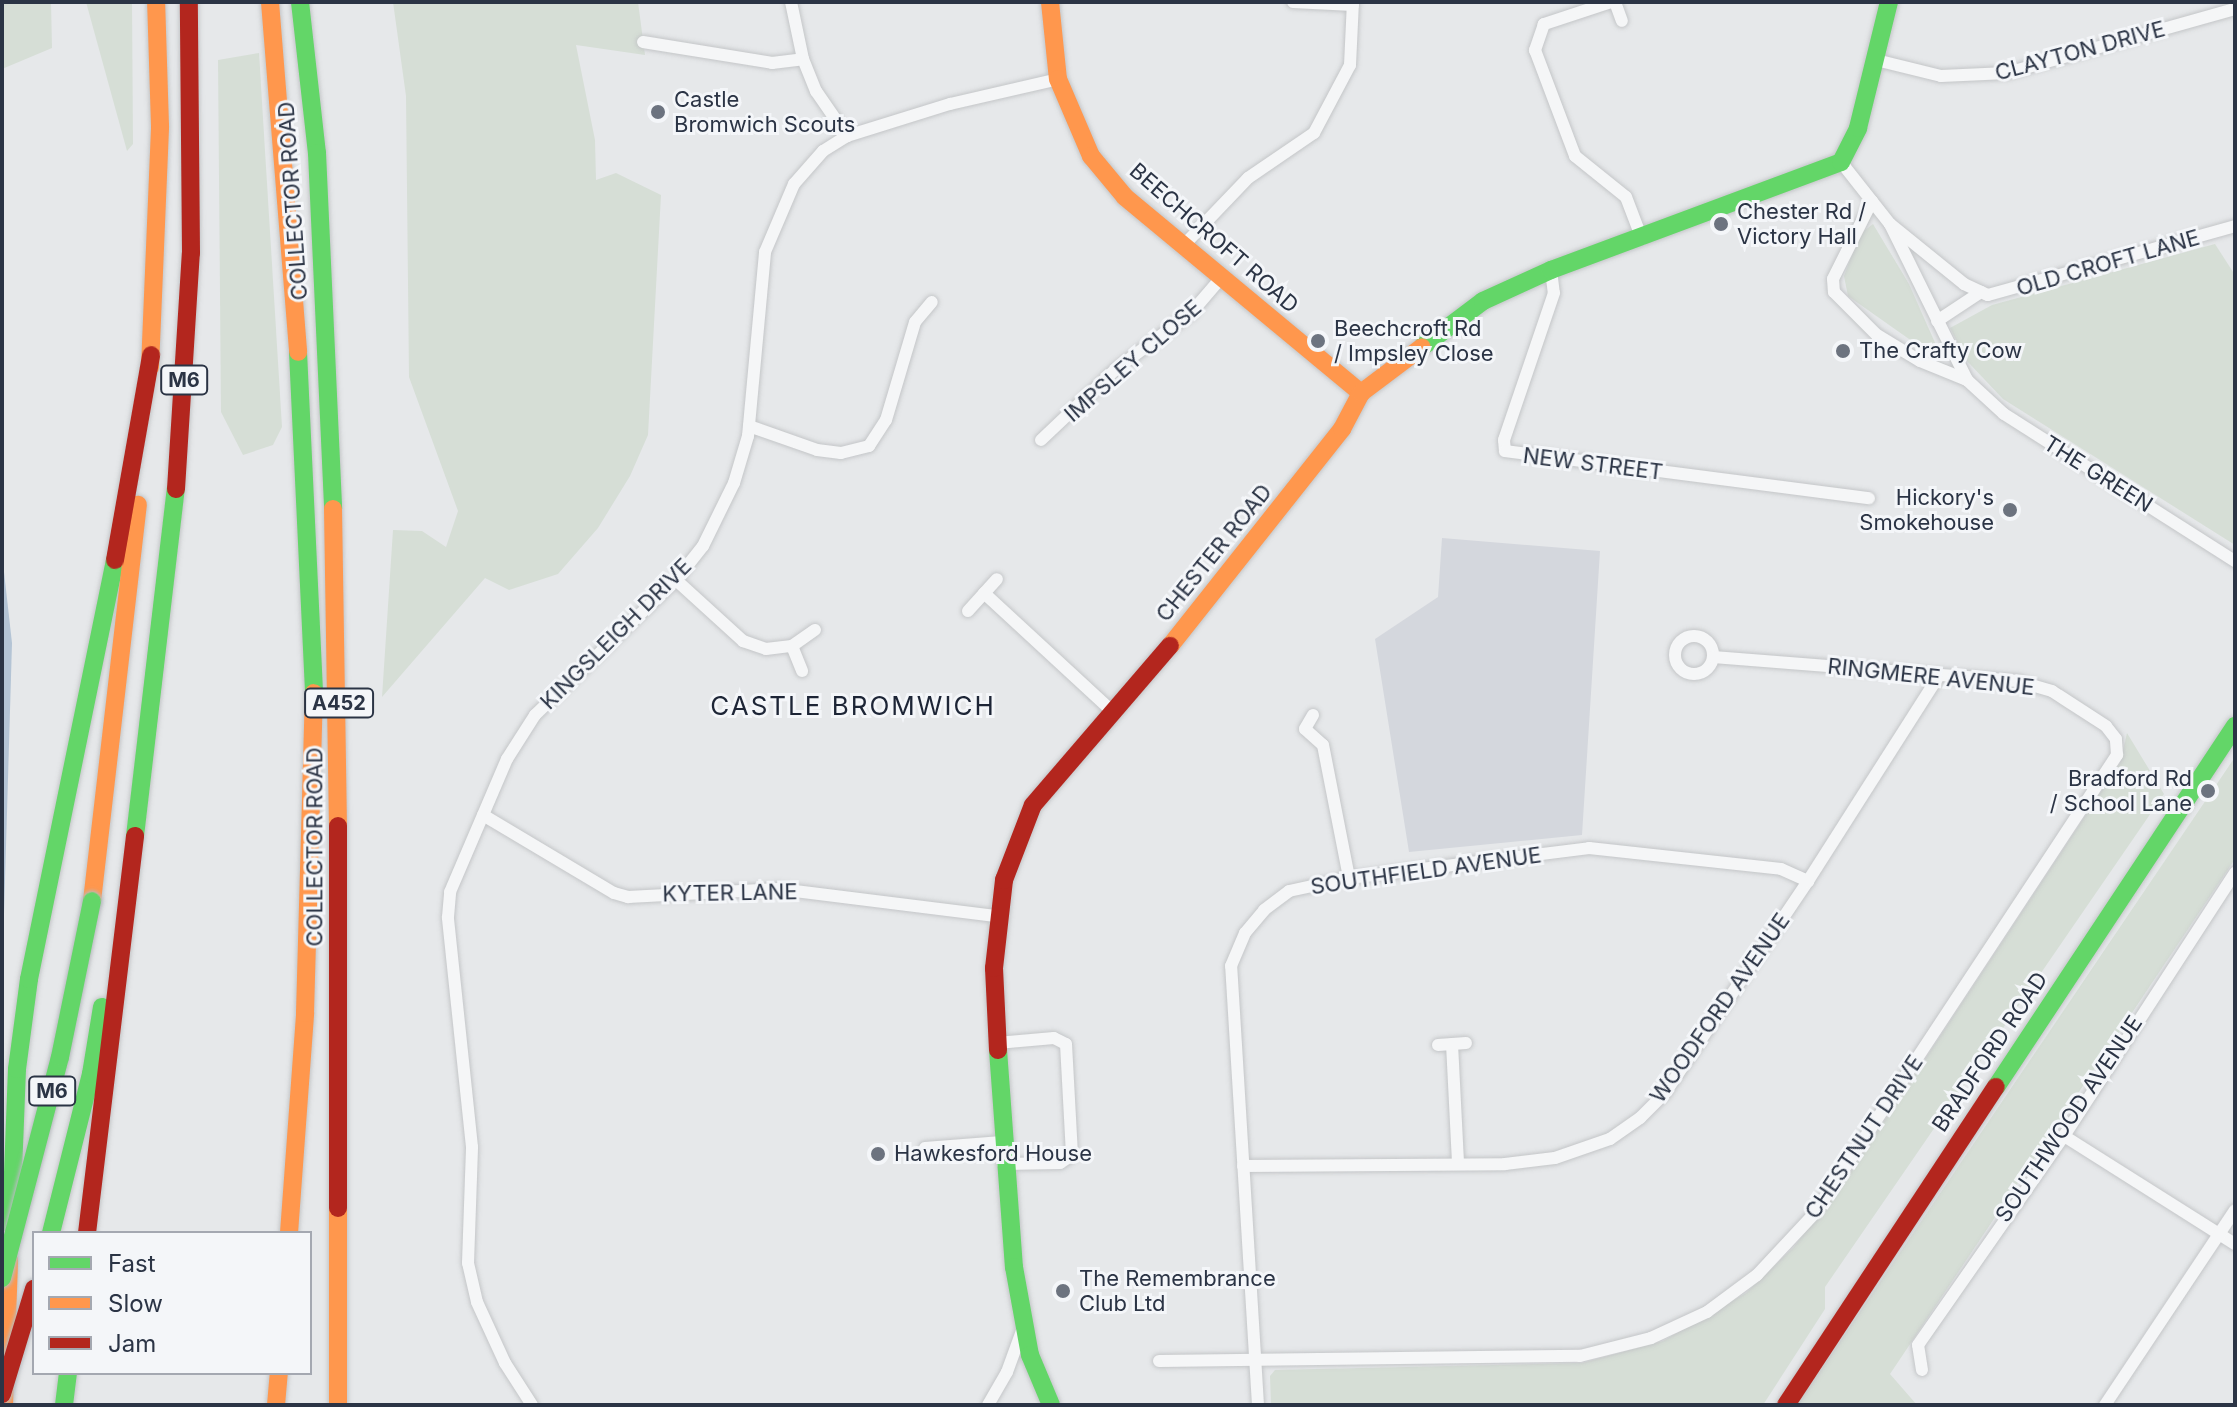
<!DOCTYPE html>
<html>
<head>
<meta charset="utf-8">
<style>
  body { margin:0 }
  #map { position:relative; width:2237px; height:1407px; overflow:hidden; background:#e6e8ea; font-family:Inter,sans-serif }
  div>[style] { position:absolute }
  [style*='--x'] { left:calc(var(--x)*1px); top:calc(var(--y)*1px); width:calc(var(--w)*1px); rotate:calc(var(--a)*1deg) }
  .built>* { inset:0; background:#d4d7dd }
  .green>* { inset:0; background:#d6ded6 }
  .water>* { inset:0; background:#b4c4d5 }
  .roads { filter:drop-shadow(0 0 2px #c4c6c8) drop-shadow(0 0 2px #c4c6c8) }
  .street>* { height:12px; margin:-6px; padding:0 6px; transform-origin:6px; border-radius:6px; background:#f5f6f7 }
  .street>.ring { margin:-6px; padding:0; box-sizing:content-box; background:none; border:12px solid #f5f6f7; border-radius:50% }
  .fast>* { height:18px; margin:-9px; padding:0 9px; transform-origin:9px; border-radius:9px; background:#63d668 }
  .slow>* { height:18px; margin:-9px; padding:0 9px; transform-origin:9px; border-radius:9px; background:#ff974d }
  .jam>* { height:18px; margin:-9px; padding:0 9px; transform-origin:9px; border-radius:9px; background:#b3261e }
  .bridges { filter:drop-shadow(0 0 2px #b8bbbf) drop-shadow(0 0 2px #b8bbbf) }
  .fast-bridge>* { height:18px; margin:-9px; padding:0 9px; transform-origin:9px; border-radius:9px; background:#63d668 }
  .jam-bridge>* { height:18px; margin:-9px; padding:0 9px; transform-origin:9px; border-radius:9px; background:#b3261e }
  .dots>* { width:22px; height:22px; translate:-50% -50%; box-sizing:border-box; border:4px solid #f4f6f9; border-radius:50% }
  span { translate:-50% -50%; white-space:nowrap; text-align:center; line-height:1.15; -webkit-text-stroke:6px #f4f6f9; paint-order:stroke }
  .shield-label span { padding:2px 6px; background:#f4f6f9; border:2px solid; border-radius:6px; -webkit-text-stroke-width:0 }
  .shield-label { font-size:20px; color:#2b3445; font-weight:700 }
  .street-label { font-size:22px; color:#2b3445 }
  .poi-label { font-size:22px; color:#2b3445 }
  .left { translate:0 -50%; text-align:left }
  .right { translate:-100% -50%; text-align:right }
  .quarter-label { font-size:26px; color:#1d2536; letter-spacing:2px }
  .frame { position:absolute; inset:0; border:4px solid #2b3445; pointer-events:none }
  .legend { position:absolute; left:32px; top:1231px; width:280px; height:144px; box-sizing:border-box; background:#f4f6f9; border:2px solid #a4a8b1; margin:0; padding:10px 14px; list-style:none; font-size:24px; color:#2b3445 }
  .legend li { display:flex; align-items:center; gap:16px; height:40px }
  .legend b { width:40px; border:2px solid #a4a8b1 }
</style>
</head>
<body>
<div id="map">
  <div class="built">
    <i style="clip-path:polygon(1442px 538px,1600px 551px,1582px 835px,1409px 852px,1375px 639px,1438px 597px)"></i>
  </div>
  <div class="green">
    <i style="clip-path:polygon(2px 2px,51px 2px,52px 48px,2px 69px)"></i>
    <i style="clip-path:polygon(86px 2px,132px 2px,133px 144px,127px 151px)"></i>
    <i style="clip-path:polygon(393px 2px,638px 2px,645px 55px,576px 45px,595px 140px,596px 180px,616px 173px,661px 195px,648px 435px,630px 476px,598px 528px,558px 574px,509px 590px,485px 578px,382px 697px,393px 530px,422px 531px,446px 547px,458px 511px,409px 377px,406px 96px)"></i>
    <i style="clip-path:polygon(259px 53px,282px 427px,273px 445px,243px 455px,221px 412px,218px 60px)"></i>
    <i style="clip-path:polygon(1873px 224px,1909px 284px,1936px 345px,1926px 351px,1848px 296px,1844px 276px,1860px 234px)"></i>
    <i style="clip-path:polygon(2215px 244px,2235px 275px,2235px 545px,2003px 399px,1967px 361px,1950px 328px,1992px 305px)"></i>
    <i style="clip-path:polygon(2127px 733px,2164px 794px,1825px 1287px,1825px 1309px,1763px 1405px,1271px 1405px,1270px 1376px,1275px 1370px,1582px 1363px,1663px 1341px,1746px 1293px,1793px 1248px,1844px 1182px,2120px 763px)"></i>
    <i style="clip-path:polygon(2235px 757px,2235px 859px,1890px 1374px,1917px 1405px,1797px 1405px)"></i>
  </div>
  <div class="water">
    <i style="clip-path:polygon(2px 554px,12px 643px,2px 982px)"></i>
  </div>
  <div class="roads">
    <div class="street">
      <i style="--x:791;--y:2;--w:58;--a:78.1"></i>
      <i style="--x:803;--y:59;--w:35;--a:68"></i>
      <i style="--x:816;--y:91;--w:55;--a:55.4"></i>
      <i style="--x:1293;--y:2;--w:60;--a:2.9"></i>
      <i style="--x:1611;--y:2;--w:71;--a:161.8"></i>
      <i style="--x:1544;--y:24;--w:28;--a:109"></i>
      <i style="--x:1535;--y:50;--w:113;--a:69.3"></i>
      <i style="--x:1575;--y:156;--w:65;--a:38.8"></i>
      <i style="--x:1626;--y:197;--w:45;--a:69.1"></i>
      <i style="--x:1615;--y:2;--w:20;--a:70"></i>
      <i style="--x:643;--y:42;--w:131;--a:9.2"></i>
      <i style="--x:772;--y:63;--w:31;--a:-7"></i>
      <i style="--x:1876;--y:60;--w:67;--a:13.8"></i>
      <i style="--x:1941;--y:76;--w:66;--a:-2.6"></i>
      <i style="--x:2007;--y:73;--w:237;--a:-15.7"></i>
      <i style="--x:1841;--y:162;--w:79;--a:51.7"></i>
      <i style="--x:1890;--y:224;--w:95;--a:39"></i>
      <i style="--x:1964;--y:284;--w:26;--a:25"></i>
      <i style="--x:1988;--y:295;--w:256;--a:-15.6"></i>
      <i style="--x:1872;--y:201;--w:87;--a:116.6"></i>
      <i style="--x:1833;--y:279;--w:13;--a:86"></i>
      <i style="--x:1834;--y:292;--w:61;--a:45"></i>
      <i style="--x:1877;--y:335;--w:50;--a:31.2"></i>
      <i style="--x:1920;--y:361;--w:51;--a:22"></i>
      <i style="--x:1890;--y:224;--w:174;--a:63.7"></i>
      <i style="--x:1967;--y:380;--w:50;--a:42.6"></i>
      <i style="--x:2004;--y:414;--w:274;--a:32.5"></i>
      <i style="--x:1183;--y:246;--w:94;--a:-46.3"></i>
      <i style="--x:1248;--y:178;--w:80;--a:-34.3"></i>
      <i style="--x:1314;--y:133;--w:77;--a:-62.1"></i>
      <i style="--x:1350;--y:65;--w:63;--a:-87.3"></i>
      <i style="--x:1551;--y:270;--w:23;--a:83"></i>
      <i style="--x:1554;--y:293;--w:155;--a:108.8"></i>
      <i style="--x:1504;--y:440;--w:11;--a:85"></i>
      <i style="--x:1505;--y:451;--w:367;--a:7.4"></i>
      <i style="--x:1937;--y:321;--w:53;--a:-33.4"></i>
      <i style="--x:749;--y:426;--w:72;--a:19.4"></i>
      <i style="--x:817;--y:450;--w:24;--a:7"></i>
      <i style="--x:841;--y:453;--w:29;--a:-14"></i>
      <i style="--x:869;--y:446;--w:31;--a:-57"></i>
      <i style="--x:886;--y:420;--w:102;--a:-73.5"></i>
      <i style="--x:915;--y:322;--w:26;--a:-50"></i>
      <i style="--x:1041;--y:440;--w:103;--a:-43.4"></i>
      <i style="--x:1116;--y:369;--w:94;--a:-36.7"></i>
      <i style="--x:1191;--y:313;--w:46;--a:-49.4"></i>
      <i style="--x:676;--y:580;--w:91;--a:42.3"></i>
      <i style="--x:743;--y:641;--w:24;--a:19"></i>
      <i style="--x:766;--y:649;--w:26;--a:-7"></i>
      <i style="--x:792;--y:646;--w:28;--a:-35"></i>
      <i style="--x:984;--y:593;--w:174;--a:42.7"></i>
      <i style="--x:968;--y:611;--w:43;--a:-47.8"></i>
      <i class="ring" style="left:1675px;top:636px;width:26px;height:26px"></i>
      <i style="--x:792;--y:646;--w:27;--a:68"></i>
      <i style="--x:1313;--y:715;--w:16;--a:120"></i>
      <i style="--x:1305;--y:729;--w:24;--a:42"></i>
      <i style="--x:1323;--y:745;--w:136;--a:78.9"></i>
      <i style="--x:483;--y:815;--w:152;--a:30.8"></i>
      <i style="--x:614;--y:893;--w:15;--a:16"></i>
      <i style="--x:628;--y:897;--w:151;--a:-3"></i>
      <i style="--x:779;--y:889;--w:220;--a:7.1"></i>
      <i style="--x:997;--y:1043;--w:57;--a:-5"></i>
      <i style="--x:1054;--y:1038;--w:13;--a:27"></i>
      <i style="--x:1066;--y:1044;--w:111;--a:86.9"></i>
      <i style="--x:1072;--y:1155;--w:14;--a:146"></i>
      <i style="--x:1060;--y:1163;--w:57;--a:179"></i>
      <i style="--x:1452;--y:1044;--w:118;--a:87.1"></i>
      <i style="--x:1438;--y:1045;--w:28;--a:-4"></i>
      <i style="--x:2064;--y:1136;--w:202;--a:32.3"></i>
      <i style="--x:925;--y:1148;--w:77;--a:-4.5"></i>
      <i style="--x:1243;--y:1166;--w:262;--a:-0.4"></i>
      <i style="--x:1505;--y:1164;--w:50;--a:-6.8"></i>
      <i style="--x:1555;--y:1158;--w:58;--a:-19.1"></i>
      <i style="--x:1610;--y:1139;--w:37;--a:-35"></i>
      <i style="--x:1640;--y:1118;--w:35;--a:-45"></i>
      <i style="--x:1665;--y:1093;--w:256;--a:-56"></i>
      <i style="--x:1808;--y:881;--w:244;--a:-57.5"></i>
      <i style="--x:1159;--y:1361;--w:421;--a:-0.7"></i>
      <i style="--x:1580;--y:1356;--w:73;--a:-14.2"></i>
      <i style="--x:1651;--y:1338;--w:62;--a:-24.9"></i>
      <i style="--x:1707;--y:1312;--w:62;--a:-36.5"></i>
      <i style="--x:1757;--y:1275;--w:85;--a:-46.9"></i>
      <i style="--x:1815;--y:1213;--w:549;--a:-56.6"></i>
      <i style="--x:2117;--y:755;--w:16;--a:-94"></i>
      <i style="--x:2116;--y:739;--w:16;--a:-128"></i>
      <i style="--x:2106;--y:726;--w:64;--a:-147.1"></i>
      <i style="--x:2052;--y:691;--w:35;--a:-164"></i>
      <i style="--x:2018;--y:681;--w:306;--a:-175.5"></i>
      <i style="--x:1922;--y:1370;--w:25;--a:-99"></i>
      <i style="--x:1918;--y:1345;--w:255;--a:-55.1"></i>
      <i style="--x:2064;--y:1136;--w:314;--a:-57"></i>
      <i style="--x:532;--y:1405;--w:50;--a:-122.7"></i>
      <i style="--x:505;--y:1363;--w:67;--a:-114.7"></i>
      <i style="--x:477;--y:1302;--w:40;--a:-103"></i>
      <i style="--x:468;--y:1263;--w:116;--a:-88"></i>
      <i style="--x:472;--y:1147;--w:231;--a:-96"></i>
      <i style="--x:448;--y:917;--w:25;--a:-85"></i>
      <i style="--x:450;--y:892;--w:145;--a:-66.8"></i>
      <i style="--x:507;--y:759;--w:52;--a:-57.5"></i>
      <i style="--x:535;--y:715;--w:195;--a:-43.8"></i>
      <i style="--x:676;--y:580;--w:43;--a:-51.5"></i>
      <i style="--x:703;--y:546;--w:70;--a:-63.8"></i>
      <i style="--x:734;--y:483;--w:49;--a:-73.4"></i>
      <i style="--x:748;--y:436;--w:185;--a:-84.7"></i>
      <i style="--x:765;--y:252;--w:74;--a:-66.9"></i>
      <i style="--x:794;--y:184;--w:44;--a:-48.7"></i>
      <i style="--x:823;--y:151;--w:28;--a:-32"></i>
      <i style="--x:847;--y:136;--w:108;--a:-17.3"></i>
      <i style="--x:950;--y:104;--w:111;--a:-13"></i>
      <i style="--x:988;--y:1405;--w:38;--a:-60"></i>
      <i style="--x:1007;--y:1372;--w:47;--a:-70"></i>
      <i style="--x:1258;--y:1405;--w:440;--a:-93.5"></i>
      <i style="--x:1231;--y:966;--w:36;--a:-67"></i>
      <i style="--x:1245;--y:933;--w:30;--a:-50"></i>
      <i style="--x:1264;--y:910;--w:31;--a:-37"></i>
      <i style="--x:1289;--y:891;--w:61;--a:-12.2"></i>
      <i style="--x:1349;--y:878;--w:242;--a:-7.1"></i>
      <i style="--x:1589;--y:848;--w:193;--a:6.2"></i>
      <i style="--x:1781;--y:869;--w:30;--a:24"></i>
      <i style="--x:2105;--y:1405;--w:234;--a:-56.3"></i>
    </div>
    <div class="fast">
      <i style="--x:300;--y:2;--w:152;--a:83.6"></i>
      <i style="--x:317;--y:153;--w:356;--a:87.4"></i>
      <i style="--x:1422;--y:347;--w:76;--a:-37"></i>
      <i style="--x:1483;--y:301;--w:75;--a:-24.5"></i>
      <i style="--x:1551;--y:270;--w:309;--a:-20.4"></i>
      <i style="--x:1841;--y:162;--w:38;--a:-63"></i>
      <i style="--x:1858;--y:128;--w:130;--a:-76.2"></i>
      <i style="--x:298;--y:352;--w:341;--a:87.3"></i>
      <i style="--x:135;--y:836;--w:349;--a:-83.3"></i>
      <i style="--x:998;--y:1050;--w:218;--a:85.8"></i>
      <i style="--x:1014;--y:1267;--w:89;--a:79.7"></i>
      <i style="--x:1030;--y:1355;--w:54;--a:67.2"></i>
      <i style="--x:1996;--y:1087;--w:433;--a:-56.5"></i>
      <i style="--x:11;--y:1225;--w:156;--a:-87.8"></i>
      <i style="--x:17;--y:1069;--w:91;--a:-82.4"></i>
      <i style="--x:29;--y:979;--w:428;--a:-78.4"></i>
      <i style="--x:51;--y:1233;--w:164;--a:-75.9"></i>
      <i style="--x:91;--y:1074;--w:68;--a:-80.7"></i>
      <i style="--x:64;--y:1405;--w:32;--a:-83"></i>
    </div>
    <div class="slow">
      <i style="--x:270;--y:2;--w:351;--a:85.4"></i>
      <i style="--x:1050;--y:2;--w:77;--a:84.1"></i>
      <i style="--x:1058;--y:79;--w:84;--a:66.8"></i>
      <i style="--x:1091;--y:156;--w:53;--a:50.3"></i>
      <i style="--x:1125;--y:197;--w:307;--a:39.7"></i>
      <i style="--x:150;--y:367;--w:241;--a:-87.6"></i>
      <i style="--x:160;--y:126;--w:124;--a:-91.8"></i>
      <i style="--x:333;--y:509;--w:317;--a:89.1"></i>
      <i style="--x:1170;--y:646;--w:277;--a:-51.6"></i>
      <i style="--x:1342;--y:429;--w:41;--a:-62.2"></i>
      <i style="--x:1361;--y:393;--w:76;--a:-37"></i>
      <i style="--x:92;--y:901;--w:399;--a:-83.4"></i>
      <i style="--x:338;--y:1208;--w:197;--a:90"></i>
      <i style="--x:289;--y:1233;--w:221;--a:-85.8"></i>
      <i style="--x:305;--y:1013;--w:320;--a:-88.4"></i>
      <i style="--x:4;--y:1405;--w:145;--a:-88"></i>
      <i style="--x:276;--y:1405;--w:32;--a:-85"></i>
    </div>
    <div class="jam">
      <i style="--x:176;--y:489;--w:236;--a:-86.4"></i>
      <i style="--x:191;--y:253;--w:251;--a:-90.5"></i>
      <i style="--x:115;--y:560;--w:208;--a:-80"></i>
      <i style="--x:338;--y:826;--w:382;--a:90"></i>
      <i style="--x:998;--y:1050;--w:82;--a:-92.8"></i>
      <i style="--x:994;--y:968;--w:89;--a:-83.5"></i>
      <i style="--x:1004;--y:880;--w:80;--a:-68.9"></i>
      <i style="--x:1033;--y:805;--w:210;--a:-49.3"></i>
      <i style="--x:87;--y:1233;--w:400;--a:-83.1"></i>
      <i style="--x:1786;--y:1405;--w:381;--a:-56.6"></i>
    </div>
  </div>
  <div class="bridges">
    <div class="fast-bridge">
      <i style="--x:2;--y:1278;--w:228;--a:-75.3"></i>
      <i style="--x:60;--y:1057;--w:159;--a:-78.4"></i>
    </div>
    <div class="jam-bridge">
      <i style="--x:2;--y:1394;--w:110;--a:-73.1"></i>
    </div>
  </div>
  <div class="dots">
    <i style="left:658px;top:112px;background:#6c737f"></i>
    <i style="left:1721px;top:224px;background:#6c737f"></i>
    <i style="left:1318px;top:341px;background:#6c737f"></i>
    <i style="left:1843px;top:351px;background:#6c737f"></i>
    <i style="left:2010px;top:510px;background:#6c737f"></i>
    <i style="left:2208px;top:791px;background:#6c737f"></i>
    <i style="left:878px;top:1154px;background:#6c737f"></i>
    <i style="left:1063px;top:1291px;background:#6c737f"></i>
  </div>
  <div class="shield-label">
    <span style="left:184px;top:380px">M6</span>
    <span style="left:339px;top:703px">A452</span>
    <span style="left:52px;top:1091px">M6</span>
  </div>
  <div class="street-label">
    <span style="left:2080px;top:51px;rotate:-15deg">CLAYTON DRIVE</span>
    <span style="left:293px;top:201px;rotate:-94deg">COLLECTOR ROAD</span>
    <span style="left:1214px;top:238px;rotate:41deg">BEECHCROFT ROAD</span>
    <span style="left:2108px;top:263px;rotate:-16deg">OLD CROFT LANE</span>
    <span style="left:1133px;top:361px;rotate:-41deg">IMPSLEY CLOSE</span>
    <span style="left:1593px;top:464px;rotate:7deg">NEW STREET</span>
    <span style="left:2098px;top:474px;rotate:32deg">THE GREEN</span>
    <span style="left:1214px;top:553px;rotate:-51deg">CHESTER ROAD</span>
    <span style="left:616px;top:634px;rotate:-45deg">KINGSLEIGH DRIVE</span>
    <span style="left:1931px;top:677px;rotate:6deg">RINGMERE AVENUE</span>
    <span style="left:315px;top:847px;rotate:-90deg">COLLECTOR ROAD</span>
    <span style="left:1426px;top:871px;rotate:-8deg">SOUTHFIELD AVENUE</span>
    <span style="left:730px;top:893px;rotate:-1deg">KYTER LANE</span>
    <span style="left:1720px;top:1008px;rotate:-55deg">WOODFORD AVENUE</span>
    <span style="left:1990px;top:1052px;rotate:-56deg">BRADFORD ROAD</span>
    <span style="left:2069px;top:1119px;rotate:-56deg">SOUTHWOOD AVENUE</span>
    <span style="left:1864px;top:1137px;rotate:-56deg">CHESTNUT DRIVE</span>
  </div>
  <div class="poi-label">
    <span class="left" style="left:674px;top:112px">Castle<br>Bromwich Scouts</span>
    <span class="left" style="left:1737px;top:224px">Chester Rd /<br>Victory Hall</span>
    <span class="left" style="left:1334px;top:341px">Beechcroft Rd<br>/ Impsley Close</span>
    <span class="left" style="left:1859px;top:351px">The Crafty Cow</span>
    <span class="right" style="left:1994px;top:510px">Hickory's<br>Smokehouse</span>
    <span class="right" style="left:2192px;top:791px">Bradford Rd<br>/ School Lane</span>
    <span class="left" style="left:894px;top:1154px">Hawkesford House</span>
    <span class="left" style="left:1079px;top:1291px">The Remembrance<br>Club Ltd</span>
  </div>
  <div class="quarter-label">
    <span style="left:853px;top:706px">CASTLE BROMWICH</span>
  </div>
  <div class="frame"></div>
  <ul class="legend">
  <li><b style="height:10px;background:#63d668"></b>Fast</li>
  <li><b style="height:10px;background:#ff974d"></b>Slow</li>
  <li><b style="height:10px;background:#b3261e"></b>Jam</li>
  </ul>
</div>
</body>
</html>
